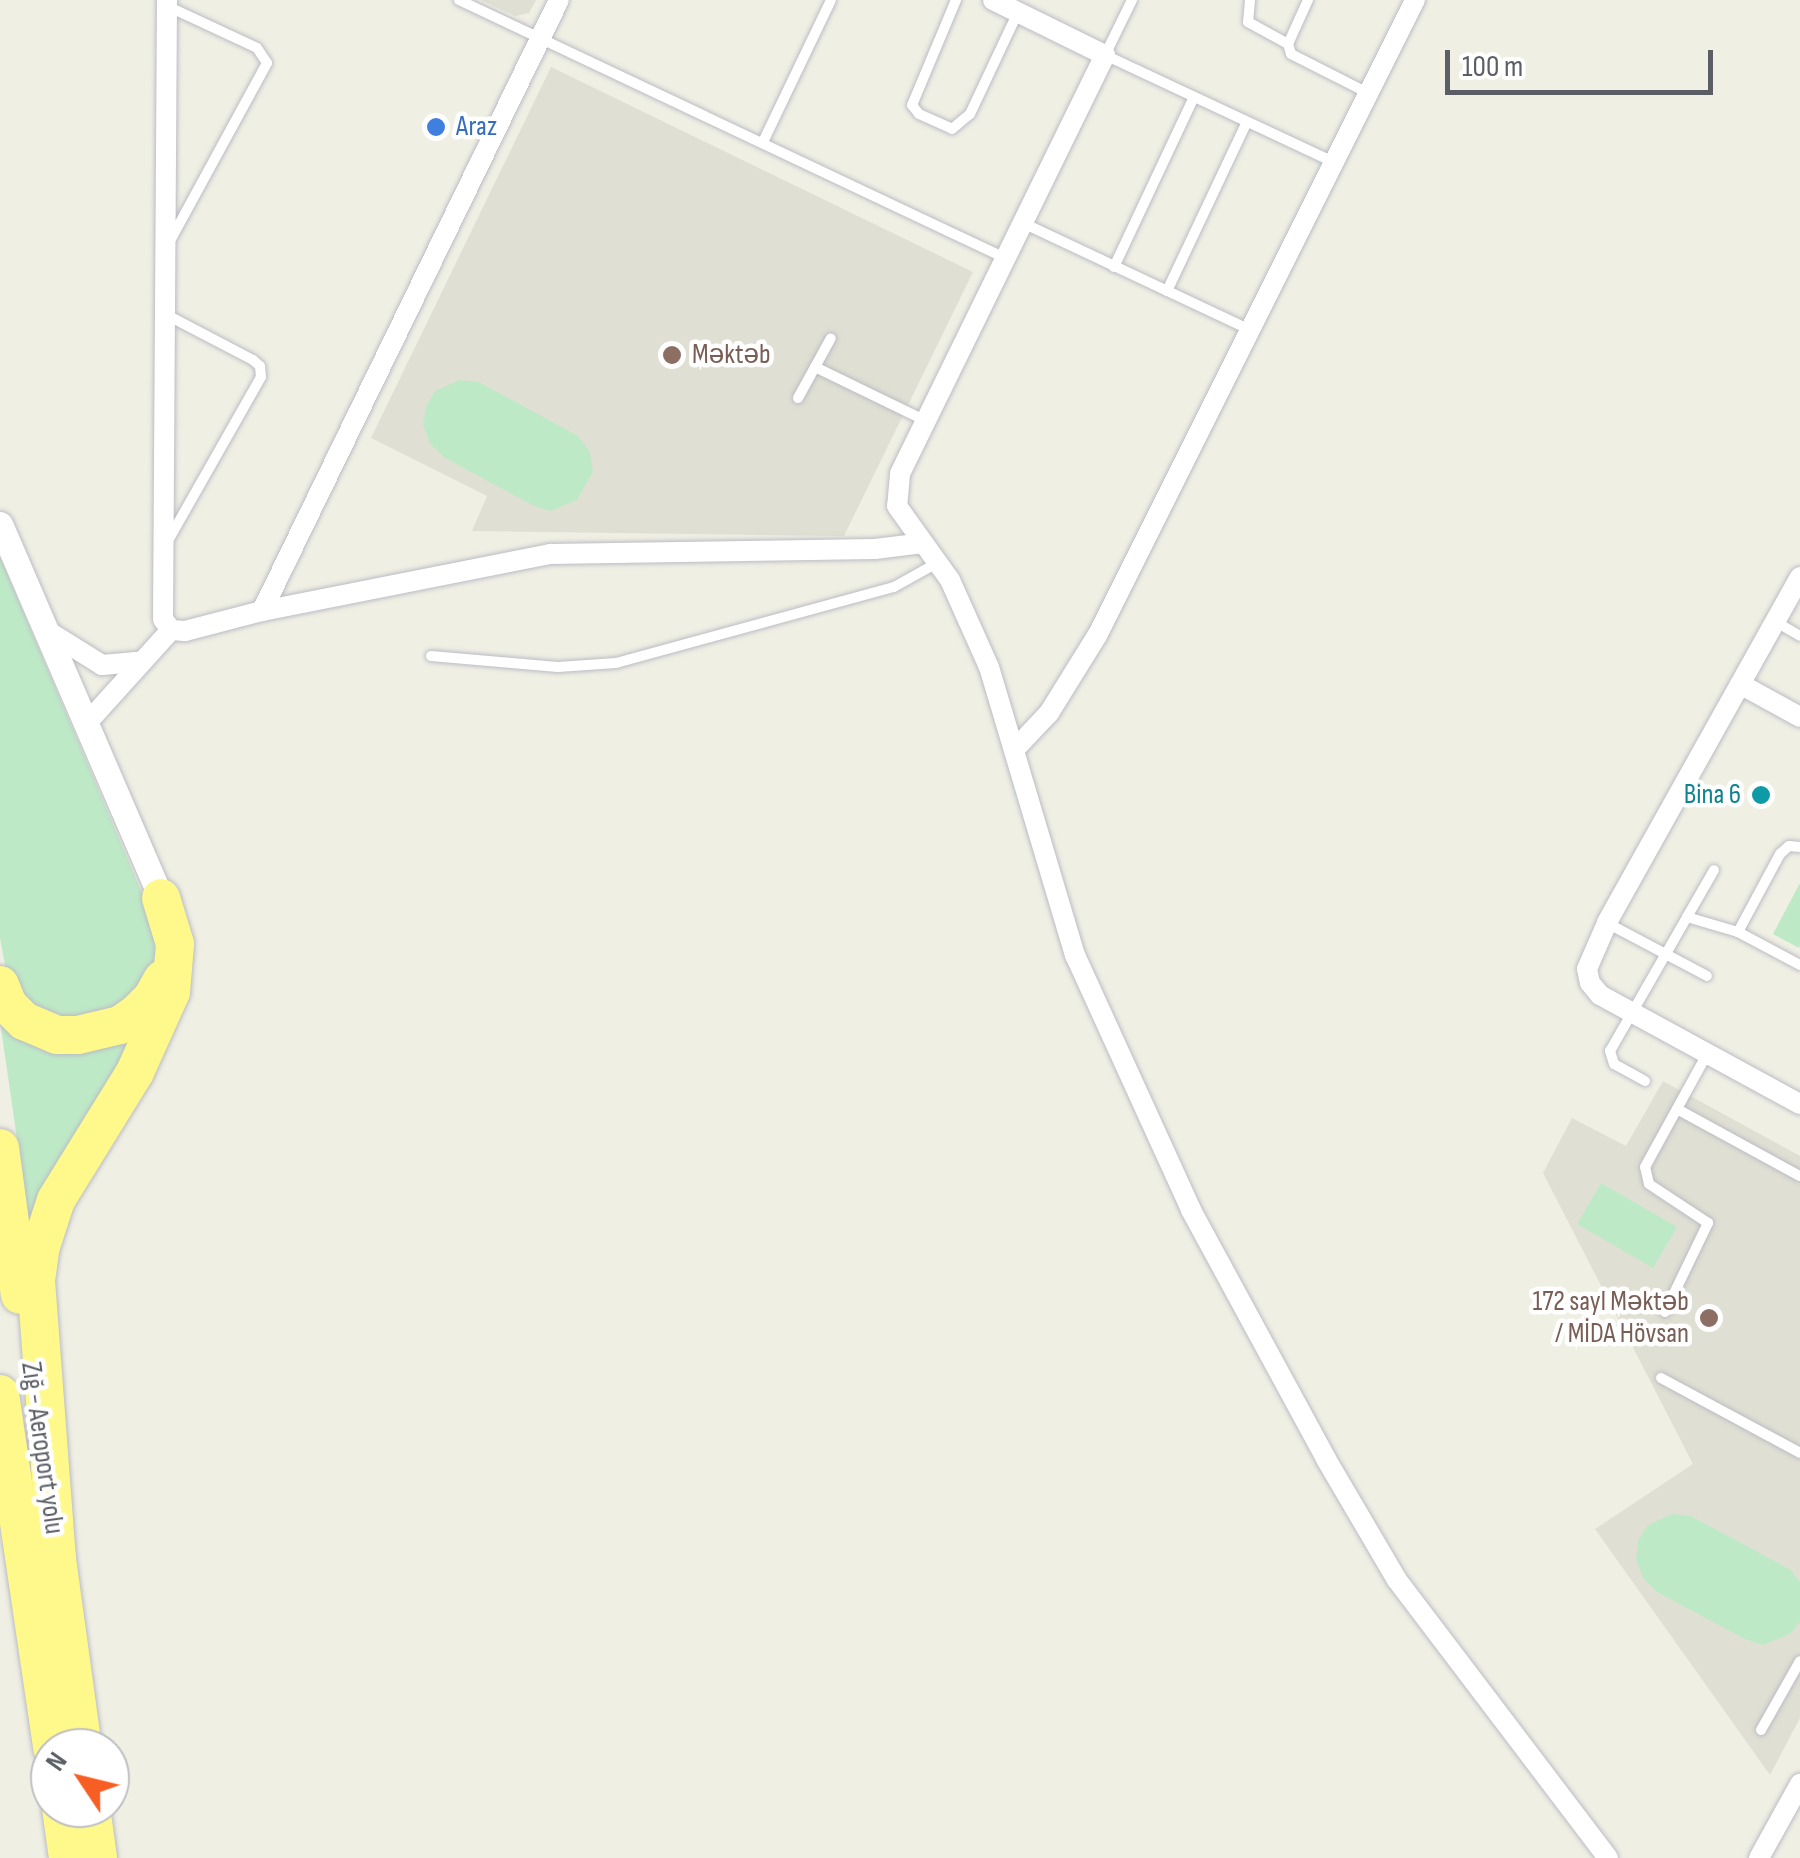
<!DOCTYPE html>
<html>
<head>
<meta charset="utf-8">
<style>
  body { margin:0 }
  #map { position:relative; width:1800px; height:1858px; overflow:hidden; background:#efefe4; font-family:"Sofia Sans Condensed",sans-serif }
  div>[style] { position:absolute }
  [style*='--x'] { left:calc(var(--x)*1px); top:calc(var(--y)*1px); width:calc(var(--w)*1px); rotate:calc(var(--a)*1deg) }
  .education>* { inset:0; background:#e0dfd3 }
  .green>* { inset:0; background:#bee9c7 }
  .roads { filter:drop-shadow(0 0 2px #bbbcc4) drop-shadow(0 0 2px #bbbcc4) }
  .service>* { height:10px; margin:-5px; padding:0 5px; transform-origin:5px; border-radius:5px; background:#fff }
  .minor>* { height:20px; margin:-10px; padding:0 10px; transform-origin:10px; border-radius:10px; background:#fff }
  .tertiary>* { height:25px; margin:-12.5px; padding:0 12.5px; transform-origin:12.5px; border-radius:12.5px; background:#fff }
  .motorway>* { height:38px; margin:-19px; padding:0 19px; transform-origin:19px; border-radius:19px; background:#fff98b }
  .dots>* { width:28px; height:28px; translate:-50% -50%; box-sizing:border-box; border:5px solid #fff; border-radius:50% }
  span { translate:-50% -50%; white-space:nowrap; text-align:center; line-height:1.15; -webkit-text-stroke:9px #fff; paint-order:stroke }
  .shop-label { font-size:28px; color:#366cbe }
  .left { translate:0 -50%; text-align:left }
  .education-label { font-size:28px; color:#785e54 }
  .right { translate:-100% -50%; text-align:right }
  .culture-label { font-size:28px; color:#0d838f }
  .street-label { font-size:28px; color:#5c5e66 }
  .north { position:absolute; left:30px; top:1728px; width:100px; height:100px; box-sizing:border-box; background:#fff; border:2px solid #bebfc2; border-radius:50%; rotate:305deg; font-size:28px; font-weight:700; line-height:40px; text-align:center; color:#5c5e66 }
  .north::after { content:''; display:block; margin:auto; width:35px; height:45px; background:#f65e24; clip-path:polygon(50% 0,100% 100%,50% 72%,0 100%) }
  .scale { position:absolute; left:1445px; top:50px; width:268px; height:45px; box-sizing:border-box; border:5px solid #5c5e66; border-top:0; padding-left:12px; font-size:30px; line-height:35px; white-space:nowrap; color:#5c5e66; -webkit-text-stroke:8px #fff; paint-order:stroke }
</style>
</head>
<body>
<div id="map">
  <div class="education">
    <i style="clip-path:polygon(481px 0,536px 0,529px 13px,515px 16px)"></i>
    <i style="clip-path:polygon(551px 67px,973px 272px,844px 536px,472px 531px,487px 496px,371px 438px)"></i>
    <i style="clip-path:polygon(1663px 1081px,1800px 1156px,1800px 1718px,1770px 1775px,1595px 1529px,1693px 1464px,1543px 1173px,1572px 1118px,1626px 1146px)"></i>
  </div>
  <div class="green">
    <i style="clip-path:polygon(460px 380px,479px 382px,578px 436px,590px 452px,593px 472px,577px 500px,550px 511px,532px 505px,445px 458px,430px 444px,423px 425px,426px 407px,435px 391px)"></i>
    <i style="clip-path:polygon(0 557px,145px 900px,156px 945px,152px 975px,130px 1007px,51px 1025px,7px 976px,0 938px)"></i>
    <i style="clip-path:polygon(1800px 883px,1800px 945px,1799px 948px,1773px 934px)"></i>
    <i style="clip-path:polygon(146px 1019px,32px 1243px,0 1021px)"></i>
    <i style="clip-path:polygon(1601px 1183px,1677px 1227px,1653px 1268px,1577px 1224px)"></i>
    <i style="clip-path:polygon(1672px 1514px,1691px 1516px,1791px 1570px,1800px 1583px,1800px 1622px,1790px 1634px,1763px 1645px,1745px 1639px,1657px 1592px,1643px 1578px,1636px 1559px,1638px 1541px,1648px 1525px)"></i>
  </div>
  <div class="roads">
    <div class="service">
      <i style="--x:459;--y:0;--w:604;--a:25.29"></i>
      <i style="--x:956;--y:0;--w:114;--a:112.7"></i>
      <i style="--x:912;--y:105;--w:11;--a:52"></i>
      <i style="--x:919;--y:114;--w:36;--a:24"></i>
      <i style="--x:952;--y:129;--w:23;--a:-40"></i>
      <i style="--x:970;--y:114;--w:113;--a:-64.8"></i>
      <i style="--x:1132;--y:0;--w:61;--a:116.1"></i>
      <i style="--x:1105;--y:55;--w:252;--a:25.1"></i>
      <i style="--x:1250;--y:0;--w:22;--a:95"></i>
      <i style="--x:1248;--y:22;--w:46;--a:28.8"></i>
      <i style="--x:1308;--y:0;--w:48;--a:114.4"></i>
      <i style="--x:1288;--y:44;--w:10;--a:73"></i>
      <i style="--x:1291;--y:54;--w:86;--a:26.9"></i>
      <i style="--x:167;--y:6;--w:99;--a:25"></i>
      <i style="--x:257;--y:48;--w:18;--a:56"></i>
      <i style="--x:267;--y:63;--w:200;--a:118.6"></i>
      <i style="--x:763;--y:142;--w:157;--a:-64.4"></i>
      <i style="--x:1023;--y:223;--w:251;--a:25.2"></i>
      <i style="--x:1114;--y:267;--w:188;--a:-64.8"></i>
      <i style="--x:1167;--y:291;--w:187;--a:-64.7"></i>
      <i style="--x:165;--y:314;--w:99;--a:27.6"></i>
      <i style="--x:253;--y:360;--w:9;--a:41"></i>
      <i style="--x:260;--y:366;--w:11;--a:85"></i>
      <i style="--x:261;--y:377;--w:189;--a:119.6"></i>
      <i style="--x:815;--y:367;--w:123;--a:25.9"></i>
      <i style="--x:798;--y:398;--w:68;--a:-61.2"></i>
      <i style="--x:1776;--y:622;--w:28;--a:30"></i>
      <i style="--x:431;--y:656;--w:127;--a:5"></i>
      <i style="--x:558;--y:667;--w:58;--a:-3.9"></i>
      <i style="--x:616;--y:663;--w:288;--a:-15.3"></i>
      <i style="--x:894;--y:587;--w:49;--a:-29.2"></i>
      <i style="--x:1687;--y:917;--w:54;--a:-60.1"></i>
      <i style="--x:1607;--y:923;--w:113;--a:27.9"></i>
      <i style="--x:1738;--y:932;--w:89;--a:-61.7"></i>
      <i style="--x:1780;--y:854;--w:12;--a:-42"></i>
      <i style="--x:1789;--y:846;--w:11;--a:5"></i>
      <i style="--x:1645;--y:1081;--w:35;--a:-151"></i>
      <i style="--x:1614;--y:1064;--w:14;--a:-107"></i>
      <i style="--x:1610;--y:1051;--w:155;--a:-60.1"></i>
      <i style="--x:1687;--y:917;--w:53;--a:16.4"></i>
      <i style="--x:1738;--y:932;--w:70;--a:28"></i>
      <i style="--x:1677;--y:1109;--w:140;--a:28.6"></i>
      <i style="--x:1665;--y:1312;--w:99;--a:-64.2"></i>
      <i style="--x:1708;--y:1223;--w:71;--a:-146.5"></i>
      <i style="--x:1649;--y:1184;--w:17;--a:-103"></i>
      <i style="--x:1645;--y:1167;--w:129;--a:-61.2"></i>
      <i style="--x:1661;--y:1378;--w:158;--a:28.3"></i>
      <i style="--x:1761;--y:1730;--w:79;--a:-60.5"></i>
    </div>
    <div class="minor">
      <i style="--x:167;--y:0;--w:619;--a:90.37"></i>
      <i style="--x:163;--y:619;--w:14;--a:54"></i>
      <i style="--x:171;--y:630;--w:14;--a:4"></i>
      <i style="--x:185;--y:631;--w:80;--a:-14.6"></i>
      <i style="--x:262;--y:611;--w:294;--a:-11.2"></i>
      <i style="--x:550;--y:554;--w:325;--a:-0.9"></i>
      <i style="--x:875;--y:549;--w:48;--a:-7.1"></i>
      <i style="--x:993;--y:0;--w:125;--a:26.2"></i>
      <i style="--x:1105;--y:55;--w:466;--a:116.1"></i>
      <i style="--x:900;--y:474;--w:32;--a:95"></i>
      <i style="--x:897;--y:506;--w:91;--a:54.4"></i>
      <i style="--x:950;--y:580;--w:95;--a:65.9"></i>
      <i style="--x:989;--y:667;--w:301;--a:73.4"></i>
      <i style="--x:1075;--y:955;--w:280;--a:65.5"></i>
      <i style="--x:1191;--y:1210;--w:283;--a:61.5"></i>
      <i style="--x:1326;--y:1459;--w:140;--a:59.6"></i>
      <i style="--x:1397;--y:1580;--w:349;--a:52.8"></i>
      <i style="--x:1800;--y:577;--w:396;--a:119.2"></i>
      <i style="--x:1607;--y:923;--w:50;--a:113.5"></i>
      <i style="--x:1587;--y:969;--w:14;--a:78"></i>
      <i style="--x:1590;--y:983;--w:16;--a:50"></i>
      <i style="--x:1600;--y:995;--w:228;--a:28.6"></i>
      <i style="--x:262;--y:611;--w:679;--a:-64.08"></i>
      <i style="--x:46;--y:630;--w:66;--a:32"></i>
      <i style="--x:102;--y:665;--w:37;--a:-5"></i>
      <i style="--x:1740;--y:684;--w:68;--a:28.8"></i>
      <i style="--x:86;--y:724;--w:127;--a:-47.9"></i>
      <i style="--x:1014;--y:750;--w:51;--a:-46.6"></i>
      <i style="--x:1049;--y:713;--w:93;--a:-58.2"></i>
      <i style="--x:1098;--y:634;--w:709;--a:-63.43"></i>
      <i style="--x:1759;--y:1858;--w:85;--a:-61"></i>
    </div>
    <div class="tertiary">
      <i style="--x:0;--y:524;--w:407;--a:66.7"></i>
    </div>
    <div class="motorway">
      <i style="--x:0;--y:985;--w:22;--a:68"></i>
      <i style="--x:8;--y:1005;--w:23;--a:45"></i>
      <i style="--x:24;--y:1021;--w:36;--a:23"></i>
      <i style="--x:57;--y:1035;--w:21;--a:0"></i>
      <i style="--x:78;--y:1035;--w:43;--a:-13.4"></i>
      <i style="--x:120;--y:1025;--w:19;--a:-35"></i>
      <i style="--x:136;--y:1014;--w:23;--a:-45"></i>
      <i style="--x:152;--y:998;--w:21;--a:-61"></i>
      <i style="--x:0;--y:1148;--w:148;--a:82.3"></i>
      <i style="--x:0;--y:1394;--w:358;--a:81.6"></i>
      <i style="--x:54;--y:1537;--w:213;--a:82.2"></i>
      <i style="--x:57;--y:1560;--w:281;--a:-94.3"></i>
      <i style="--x:36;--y:1280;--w:34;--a:-82"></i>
      <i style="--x:41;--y:1246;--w:48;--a:-71.9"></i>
      <i style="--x:56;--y:1200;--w:150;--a:-58.3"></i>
      <i style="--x:135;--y:1072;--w:88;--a:-65.8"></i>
      <i style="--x:171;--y:992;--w:48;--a:-85.2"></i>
      <i style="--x:175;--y:944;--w:48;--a:-106.9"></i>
      <i style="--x:61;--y:1808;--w:50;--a:82"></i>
      <i style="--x:91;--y:1808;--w:50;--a:82"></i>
    </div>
  </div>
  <div class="dots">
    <i style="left:436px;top:127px;background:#3f7fe0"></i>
    <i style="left:672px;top:355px;background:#8d6e63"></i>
    <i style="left:1761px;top:795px;background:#0f9aa8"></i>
    <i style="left:1709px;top:1318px;background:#8d6e63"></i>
  </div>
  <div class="shop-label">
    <span class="left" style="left:456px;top:127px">Araz</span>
  </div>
  <div class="education-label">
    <span class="left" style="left:692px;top:355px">Məktəb</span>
    <span class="right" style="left:1689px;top:1318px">172 sayl Məktəb<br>/ MİDA Hövsan</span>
  </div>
  <div class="culture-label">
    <span class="right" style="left:1741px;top:795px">Bina 6</span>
  </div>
  <div class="street-label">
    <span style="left:42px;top:1448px;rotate:82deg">Zığ - Aeroport yolu</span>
  </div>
  <div class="north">N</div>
  <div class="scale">100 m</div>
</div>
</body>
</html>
